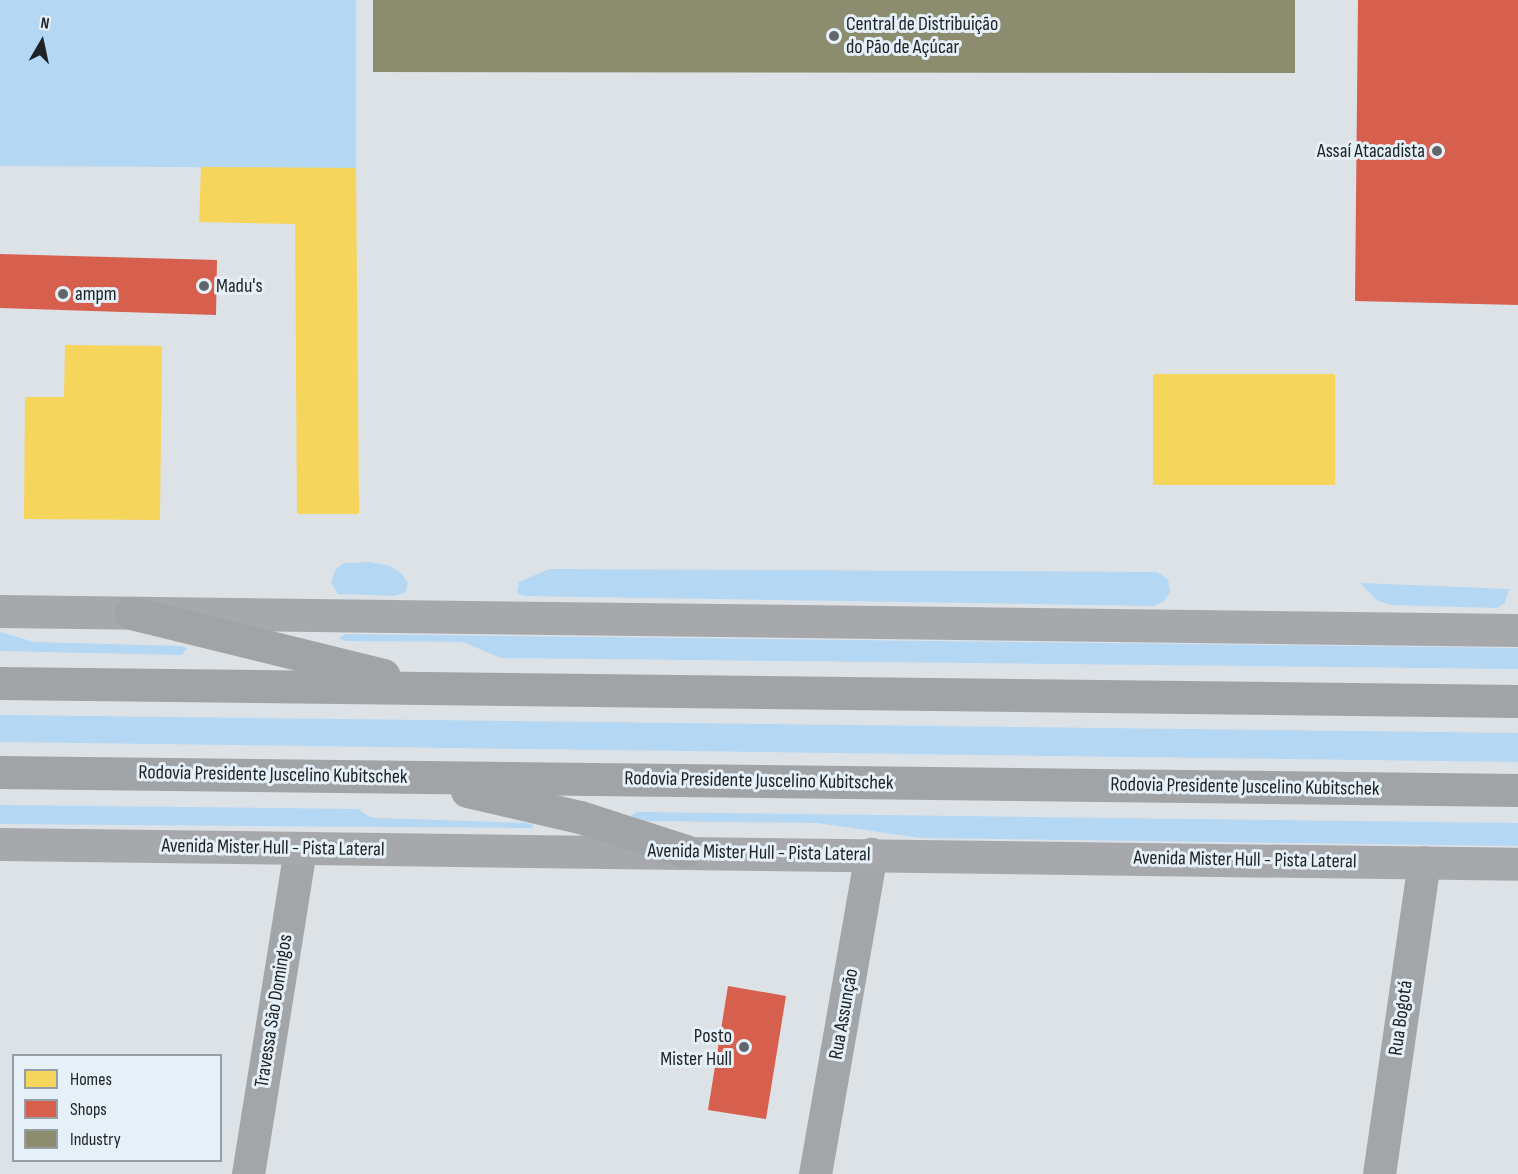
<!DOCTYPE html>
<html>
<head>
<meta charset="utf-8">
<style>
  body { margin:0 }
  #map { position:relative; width:1518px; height:1174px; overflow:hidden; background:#dde2e7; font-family:"Sofia Sans Condensed",sans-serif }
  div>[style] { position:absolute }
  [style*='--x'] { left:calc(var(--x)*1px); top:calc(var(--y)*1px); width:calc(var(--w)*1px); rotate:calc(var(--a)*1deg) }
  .green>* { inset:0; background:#b4d7f3 }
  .homes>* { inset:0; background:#f6d55c }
  .shops>* { inset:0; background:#d6604d }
  .industry>* { inset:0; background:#8c8c6e }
  .minor>* { height:33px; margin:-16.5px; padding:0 16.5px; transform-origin:16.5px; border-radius:16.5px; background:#a3a6a8 }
  .major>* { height:33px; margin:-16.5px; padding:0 16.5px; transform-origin:16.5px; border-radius:16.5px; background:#a6a8ac }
  .highway>* { height:33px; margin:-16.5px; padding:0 16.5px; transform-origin:16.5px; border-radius:16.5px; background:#a1a4a6 }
  .dots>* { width:16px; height:16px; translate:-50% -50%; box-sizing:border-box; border:3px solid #e6f0f8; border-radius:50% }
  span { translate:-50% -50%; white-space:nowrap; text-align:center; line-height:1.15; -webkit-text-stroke:6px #e6f0f8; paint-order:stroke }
  .poi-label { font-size:20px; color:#202426 }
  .left { translate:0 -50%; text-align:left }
  .right { translate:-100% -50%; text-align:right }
  .street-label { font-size:20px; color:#202426 }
  .legend { position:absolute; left:12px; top:1054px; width:210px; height:108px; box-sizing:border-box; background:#e6f0f8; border:2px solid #979ea4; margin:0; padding:8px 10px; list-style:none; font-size:18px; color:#202426 }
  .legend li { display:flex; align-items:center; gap:12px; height:30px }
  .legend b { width:30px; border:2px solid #979ea4 }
  .north { position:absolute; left:12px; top:12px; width:60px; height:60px; -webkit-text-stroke:4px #e6f0f8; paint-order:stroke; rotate:9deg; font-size:16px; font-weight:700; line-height:24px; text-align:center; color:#202426 }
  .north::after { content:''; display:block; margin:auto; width:21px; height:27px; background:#202426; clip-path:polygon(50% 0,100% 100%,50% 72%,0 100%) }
</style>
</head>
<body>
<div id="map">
  <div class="green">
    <i style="clip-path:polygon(0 0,356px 0,356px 168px,0 166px)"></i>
    <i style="clip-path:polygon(369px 562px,388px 565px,400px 572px,408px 583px,405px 593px,392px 596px,338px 594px,331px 582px,336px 569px,344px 563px)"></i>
    <i style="clip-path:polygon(549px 569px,1157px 572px,1168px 579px,1170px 592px,1164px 601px,1154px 606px,524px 596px,517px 593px,519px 582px)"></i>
    <i style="clip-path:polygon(1360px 583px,1509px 589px,1505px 603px,1497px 608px,1391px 605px,1378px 601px)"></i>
    <i style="clip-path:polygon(0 632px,34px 642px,181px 646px,187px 648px,182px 655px,0 651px)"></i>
    <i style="clip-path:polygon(345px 634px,1518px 648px,1518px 669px,501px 658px,463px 642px,345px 641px,339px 638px)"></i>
    <i style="clip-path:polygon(0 715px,1518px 733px,1518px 762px,0 742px)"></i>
    <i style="clip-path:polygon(0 805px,358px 809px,370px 817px,380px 818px,527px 823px,532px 824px,534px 828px,0 824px)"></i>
    <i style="clip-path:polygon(637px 812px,1518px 823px,1518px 846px,921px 838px,817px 823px,645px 821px,631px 816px)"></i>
  </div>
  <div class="homes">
    <i style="clip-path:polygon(201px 167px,356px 168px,359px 514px,297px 514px,295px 224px,199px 222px)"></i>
    <i style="clip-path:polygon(65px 345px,162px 346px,160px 520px,24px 519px,25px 397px,64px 397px)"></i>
    <i style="clip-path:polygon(1153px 374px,1335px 374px,1335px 485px,1153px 485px)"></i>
  </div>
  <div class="shops">
    <i style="clip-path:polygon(1358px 0,1518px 0,1518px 305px,1355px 301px)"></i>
    <i style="clip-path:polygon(0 254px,217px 260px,216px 315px,0 308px)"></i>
    <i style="clip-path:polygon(728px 986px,786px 996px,766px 1119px,708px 1110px)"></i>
  </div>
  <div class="industry">
    <i style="clip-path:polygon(373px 0,1295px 0,1295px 73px,373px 72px)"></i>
  </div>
  <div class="minor">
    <i style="--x:248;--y:1174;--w:330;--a:-80.9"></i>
    <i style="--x:815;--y:1174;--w:325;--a:-80.1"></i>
    <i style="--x:1379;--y:1174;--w:315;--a:-81.8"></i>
  </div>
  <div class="major">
    <i style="--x:0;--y:611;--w:1518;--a:0.72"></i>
    <i style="--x:0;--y:844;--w:1518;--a:0.75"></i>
  </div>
  <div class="highway">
    <i style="--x:131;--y:613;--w:260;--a:13.8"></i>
    <i style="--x:0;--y:683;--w:1518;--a:0.68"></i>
    <i style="--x:0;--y:772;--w:1518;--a:0.68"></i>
    <i style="--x:467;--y:791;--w:116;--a:13"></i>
    <i style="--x:580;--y:817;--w:111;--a:17.8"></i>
  </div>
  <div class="dots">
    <i style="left:834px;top:36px;background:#62666a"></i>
    <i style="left:1437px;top:151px;background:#62666a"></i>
    <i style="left:204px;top:286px;background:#62666a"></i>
    <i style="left:63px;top:294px;background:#62666a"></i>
    <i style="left:744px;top:1047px;background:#62666a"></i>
  </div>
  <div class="poi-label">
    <span class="left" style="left:846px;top:36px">Central de Distribuição<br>do Pão de Açúcar</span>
    <span class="right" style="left:1425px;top:151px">Assaí Atacadista</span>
    <span class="left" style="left:216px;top:286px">Madu's</span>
    <span class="left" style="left:75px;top:294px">ampm</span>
    <span class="right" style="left:732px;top:1048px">Posto<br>Mister Hull</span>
  </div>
  <div class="street-label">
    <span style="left:273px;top:775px;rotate:1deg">Rodovia Presidente Juscelino Kubitschek</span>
    <span style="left:759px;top:781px;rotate:1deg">Rodovia Presidente Juscelino Kubitschek</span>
    <span style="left:1245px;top:787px;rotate:1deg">Rodovia Presidente Juscelino Kubitschek</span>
    <span style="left:273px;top:848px;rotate:1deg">Avenida Mister Hull - Pista Lateral</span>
    <span style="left:759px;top:853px;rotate:1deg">Avenida Mister Hull - Pista Lateral</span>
    <span style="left:1245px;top:860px;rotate:1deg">Avenida Mister Hull - Pista Lateral</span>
    <span style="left:274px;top:1011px;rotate:-81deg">Travessa São Domingos</span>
    <span style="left:844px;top:1014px;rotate:-80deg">Rua Assunção</span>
    <span style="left:1401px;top:1018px;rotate:-82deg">Rua Bogotá</span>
  </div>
  <ul class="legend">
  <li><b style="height:16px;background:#f6d55c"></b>Homes</li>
  <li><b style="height:16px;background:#d6604d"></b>Shops</li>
  <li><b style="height:16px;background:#8c8c6e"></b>Industry</li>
  </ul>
  <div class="north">N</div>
</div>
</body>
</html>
